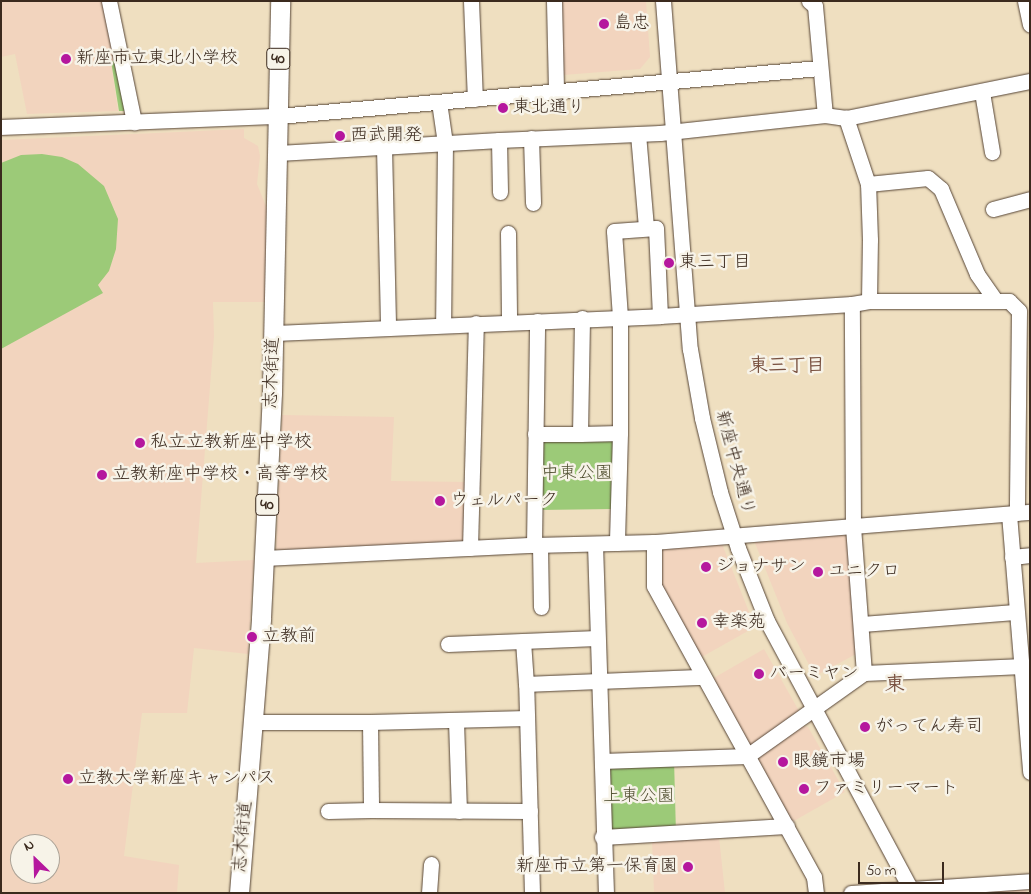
<!DOCTYPE html>
<html>
<head>
<meta charset="utf-8">
<style>
  body { margin:0 }
  #map { position:relative; width:1031px; height:894px; overflow:hidden; background:#efdfc0; font-family:"Indie Flower","Klee One",sans-serif }
  div>[style] { position:absolute }
  [style*='--x'] { left:calc(var(--x)*1px); top:calc(var(--y)*1px); width:calc(var(--w)*1px); rotate:calc(var(--a)*1deg) }
  .built>* { inset:0; background:#f2d4be }
  .green>* { inset:0; background:#9cca78 }
  .roads { filter:drop-shadow(0 0 1px #564536) drop-shadow(0 0 1px #564536) }
  .minor>* { height:15px; margin:-7.5px; padding:0 7.5px; transform-origin:7.5px; border-radius:7.5px; background:#fff }
  .major>* { height:19px; margin:-9.5px; padding:0 9.5px; transform-origin:9.5px; border-radius:9.5px; background:#fff }
  .dots>* { width:14px; height:14px; translate:-50% -50%; box-sizing:border-box; border:2px solid #f7f3e8; border-radius:50% }
  span { translate:-50% -50%; white-space:nowrap; text-align:center; line-height:1.15; -webkit-text-stroke:5px #f7f3e8; paint-order:stroke }
  .shield-label span { padding:1px 4px; background:#f7f3e8; border:1px solid; border-radius:4px; -webkit-text-stroke-width:0 }
  .shield-label { font-size:16px; color:#3b2a1e; font-weight:700 }
  .poi-label { font-size:18px; color:#3b2a1e }
  .left { translate:0 -50%; text-align:left }
  .right { translate:-100% -50%; text-align:right }
  .street-label { font-size:18px; color:#3b2a1e }
  .park-label { font-size:18px; color:#535234 }
  .neighbourhood-label { font-size:19px; color:#795140; font-weight:700 }
  .quarter-label { font-size:20px; color:#795140; font-weight:700 }
  .frame { position:absolute; inset:0; border:2px solid #3b2a1e; pointer-events:none }
  .north { position:absolute; left:10px; top:834px; width:50px; height:50px; box-sizing:border-box; background:#f7f3e8; border:1px solid #aca397; border-radius:50%; rotate:336deg; font-size:14px; font-weight:700; line-height:20px; text-align:center; color:#3b2a1e }
  .north::after { content:''; display:block; margin:auto; width:18px; height:22px; background:#b5179e; clip-path:polygon(50% 0,100% 100%,50% 72%,0 100%) }
  .scale { position:absolute; left:858px; top:862px; width:86px; height:22px; box-sizing:border-box; border:2px solid #3b2a1e; border-top:0; padding-left:6px; font-size:15px; line-height:18px; white-space:nowrap; color:#3b2a1e; -webkit-text-stroke:4px #f7f3e8; paint-order:stroke }
</style>
</head>
<body>
<div id="map">
  <div class="built">
    <i style="clip-path:polygon(1px 1px,103px 1px,116px 60px,111px 62px,118px 111px,27px 114px,15px 54px,1px 57px)"></i>
    <i style="clip-path:polygon(561px 1px,646px 1px,650px 57px,640px 69px,563px 75px)"></i>
    <i style="clip-path:polygon(evenodd,244px 129px,244px 138px,258px 146px,260px 156px,257px 184px,268px 211px,266px 302px,213px 302px,214px 336px,196px 563px,254px 560px,248px 654px,194px 648px,187px 713px,142px 713px,124px 856px,179px 865px,177px 893px,1px 893px,1px 140px,244px 129px,20px 844px,50px 844px,50px 874px,20px 874px,20px 844px)"></i>
    <i style="clip-path:polygon(282px 415px,394px 417px,391px 481px,467px 482px,467px 540px,462px 544px,279px 551px,276px 548px)"></i>
    <i style="clip-path:polygon(847px 531px,858px 653px,815px 676px,787px 623px,755px 543px,757px 539px)"></i>
    <i style="clip-path:polygon(717px 540px,722px 544px,755px 627px,700px 658px,661px 588px,659px 548px)"></i>
    <i style="clip-path:polygon(764px 649px,799px 711px,750px 746px,712px 679px)"></i>
    <i style="clip-path:polygon(803px 726px,808px 727px,845px 792px,792px 822px,758px 762px,759px 757px)"></i>
    <i style="clip-path:polygon(719px 837px,725px 893px,654px 893px,652px 840px)"></i>
    <i style="clip-path:polygon(1027px 888px,1026px 893px,934px 893px)"></i>
  </div>
  <div class="green">
    <i style="clip-path:polygon(111px 61px,116px 61px,127px 111px,119px 111px)"></i>
    <i style="clip-path:polygon(42px 154px,62px 157px,78px 164px,104px 186px,118px 219px,116px 249px,109px 271px,98px 285px,103px 293px,1px 349px,1px 163px,21px 155px)"></i>
    <i style="clip-path:polygon(614px 438px,612px 509px,539px 510px,541px 440px)"></i>
    <i style="clip-path:polygon(674px 759px,676px 834px,602px 837px,602px 761px)"></i>
  </div>
  <div class="roads">
    <div class="minor">
      <i style="--x:109;--y:1;--w:124;--a:78.3"></i>
      <i style="--x:471;--y:1;--w:98;--a:87.7"></i>
      <i style="--x:554;--y:1;--w:91;--a:88.7"></i>
      <i style="--x:663;--y:1;--w:349;--a:85.6"></i>
      <i style="--x:690;--y:349;--w:70;--a:80.1"></i>
      <i style="--x:702;--y:418;--w:76;--a:76.3"></i>
      <i style="--x:720;--y:492;--w:59;--a:72.2"></i>
      <i style="--x:738;--y:548;--w:79;--a:68.3"></i>
      <i style="--x:767;--y:621;--w:309;--a:61.8"></i>
      <i style="--x:809;--y:1;--w:8;--a:40"></i>
      <i style="--x:815;--y:6;--w:109;--a:84.8"></i>
      <i style="--x:1025;--y:1;--w:24;--a:78"></i>
      <i style="--x:982;--y:92;--w:61;--a:80.5"></i>
      <i style="--x:439;--y:102;--w:41;--a:81.7"></i>
      <i style="--x:445;--y:143;--w:181;--a:90.6"></i>
      <i style="--x:846;--y:118;--w:188;--a:-11.4"></i>
      <i style="--x:1;--y:127;--w:277;--a:-2.3"></i>
      <i style="--x:278;--y:116;--w:543;--a:-5.07"></i>
      <i style="--x:638;--y:134;--w:94;--a:85.1"></i>
      <i style="--x:531;--y:138;--w:65;--a:88.2"></i>
      <i style="--x:499;--y:140;--w:52;--a:88.9"></i>
      <i style="--x:384;--y:147;--w:181;--a:88.7"></i>
      <i style="--x:868;--y:184;--w:60;--a:-5.7"></i>
      <i style="--x:928;--y:178;--w:17;--a:40"></i>
      <i style="--x:941;--y:189;--w:92;--a:67"></i>
      <i style="--x:977;--y:274;--w:32;--a:55"></i>
      <i style="--x:993;--y:209;--w:38;--a:-15"></i>
      <i style="--x:508;--y:233;--w:88;--a:89.3"></i>
      <i style="--x:869;--y:301;--w:140;--a:0"></i>
      <i style="--x:1009;--y:301;--w:14;--a:45"></i>
      <i style="--x:1019;--y:311;--w:202;--a:90.6"></i>
      <i style="--x:275;--y:333;--w:385;--a:-2.5"></i>
      <i style="--x:660;--y:316;--w:192;--a:-3.6"></i>
      <i style="--x:852;--y:304;--w:17;--a:-10"></i>
      <i style="--x:869;--y:301;--w:61;--a:-89.1"></i>
      <i style="--x:870;--y:240;--w:56;--a:-92"></i>
      <i style="--x:868;--y:184;--w:70;--a:-108.4"></i>
      <i style="--x:846;--y:118;--w:21;--a:-172"></i>
      <i style="--x:825;--y:115;--w:166;--a:173.8"></i>
      <i style="--x:660;--y:133;--w:161;--a:177.5"></i>
      <i style="--x:499;--y:140;--w:221;--a:176.6"></i>
      <i style="--x:620;--y:433;--w:116;--a:-90"></i>
      <i style="--x:620;--y:317;--w:86;--a:-94"></i>
      <i style="--x:614;--y:231;--w:42;--a:-4.1"></i>
      <i style="--x:656;--y:228;--w:88;--a:87.4"></i>
      <i style="--x:535;--y:434;--w:45;--a:0"></i>
      <i style="--x:580;--y:434;--w:116;--a:-89"></i>
      <i style="--x:580;--y:434;--w:40;--a:-1.4"></i>
      <i style="--x:620;--y:433;--w:110;--a:91.6"></i>
      <i style="--x:1009;--y:514;--w:259;--a:85.3"></i>
      <i style="--x:654;--y:542;--w:44;--a:90"></i>
      <i style="--x:654;--y:586;--w:332;--a:61.2"></i>
      <i style="--x:814;--y:877;--w:16;--a:83"></i>
      <i style="--x:595;--y:544;--w:349;--a:88.2"></i>
      <i style="--x:534;--y:545;--w:224;--a:-89.2"></i>
      <i style="--x:540;--y:545;--w:62;--a:89.1"></i>
      <i style="--x:470;--y:548;--w:225;--a:-88.5"></i>
      <i style="--x:1012;--y:557;--w:18;--a:-6"></i>
      <i style="--x:264;--y:558;--w:270;--a:-2.8"></i>
      <i style="--x:534;--y:545;--w:120;--a:-1.4"></i>
      <i style="--x:654;--y:542;--w:377;--a:-4.6"></i>
      <i style="--x:862;--y:624;--w:153;--a:-4.5"></i>
      <i style="--x:523;--y:641;--w:43;--a:86"></i>
      <i style="--x:448;--y:644;--w:149;--a:-2.3"></i>
      <i style="--x:864;--y:673;--w:159;--a:-2.5"></i>
      <i style="--x:456;--y:721;--w:90;--a:88.1"></i>
      <i style="--x:254;--y:722;--w:116;--a:0"></i>
      <i style="--x:370;--y:722;--w:157;--a:-1.5"></i>
      <i style="--x:370;--y:722;--w:88;--a:89.3"></i>
      <i style="--x:371;--y:810;--w:159;--a:0.4"></i>
      <i style="--x:602;--y:761;--w:145;--a:-2"></i>
      <i style="--x:747;--y:756;--w:143;--a:-35.4"></i>
      <i style="--x:864;--y:673;--w:147;--a:-94.3"></i>
      <i style="--x:853;--y:526;--w:222;--a:-90.3"></i>
      <i style="--x:328;--y:811;--w:43;--a:-1.3"></i>
      <i style="--x:602;--y:837;--w:185;--a:-3.4"></i>
      <i style="--x:429;--y:893;--w:29;--a:-86"></i>
      <i style="--x:532;--y:893;--w:209;--a:-91.6"></i>
      <i style="--x:526;--y:684;--w:177;--a:-2.3"></i>
      <i style="--x:851;--y:893;--w:179;--a:-3.8"></i>
    </div>
    <div class="major">
      <i style="--x:239;--y:893;--w:276;--a:-85.4"></i>
      <i style="--x:261;--y:618;--w:225;--a:-87.2"></i>
      <i style="--x:272;--y:393;--w:392;--a:-88.8"></i>
    </div>
  </div>
  <div class="dots">
    <i style="left:604px;top:24px;background:#b5179e"></i>
    <i style="left:66px;top:59px;background:#b5179e"></i>
    <i style="left:503px;top:108px;background:#b5179e"></i>
    <i style="left:340px;top:136px;background:#b5179e"></i>
    <i style="left:669px;top:263px;background:#b5179e"></i>
    <i style="left:140px;top:443px;background:#b5179e"></i>
    <i style="left:102px;top:475px;background:#b5179e"></i>
    <i style="left:440px;top:501px;background:#b5179e"></i>
    <i style="left:706px;top:567px;background:#b5179e"></i>
    <i style="left:818px;top:572px;background:#b5179e"></i>
    <i style="left:702px;top:623px;background:#b5179e"></i>
    <i style="left:252px;top:637px;background:#b5179e"></i>
    <i style="left:759px;top:674px;background:#b5179e"></i>
    <i style="left:865px;top:727px;background:#b5179e"></i>
    <i style="left:783px;top:762px;background:#b5179e"></i>
    <i style="left:68px;top:779px;background:#b5179e"></i>
    <i style="left:804px;top:789px;background:#b5179e"></i>
    <i style="left:688px;top:867px;background:#b5179e"></i>
  </div>
  <div class="shield-label">
    <span style="left:278px;top:59px">40</span>
    <span style="left:267px;top:505px">40</span>
  </div>
  <div class="poi-label">
    <span class="left" style="left:614px;top:24px">島忠</span>
    <span class="left" style="left:76px;top:59px">新座市立東北小学校</span>
    <span class="left" style="left:513px;top:108px">東北通り</span>
    <span class="left" style="left:350px;top:136px">西武開発</span>
    <span class="left" style="left:679px;top:263px">東三丁目</span>
    <span class="left" style="left:150px;top:443px">私立立教新座中学校</span>
    <span class="left" style="left:112px;top:475px">立教新座中学校・高等学校</span>
    <span class="left" style="left:450px;top:501px">ウェルパーク</span>
    <span class="left" style="left:716px;top:567px">ジョナサン</span>
    <span class="left" style="left:828px;top:572px">ユニクロ</span>
    <span class="left" style="left:712px;top:623px">幸楽苑</span>
    <span class="left" style="left:262px;top:637px">立教前</span>
    <span class="left" style="left:769px;top:674px">バーミヤン</span>
    <span class="left" style="left:875px;top:727px">がってん寿司</span>
    <span class="left" style="left:793px;top:762px">眼鏡市場</span>
    <span class="left" style="left:78px;top:779px">立教大学新座キャンパス</span>
    <span class="left" style="left:814px;top:789px">ファミリーマート</span>
    <span class="right" style="left:678px;top:867px">新座市立第一保育園</span>
  </div>
  <div class="street-label">
    <span style="left:273px;top:373px;rotate:-88deg">志木街道</span>
    <span style="left:734px;top:463px;rotate:75deg">新座中央通り</span>
    <span style="left:244px;top:837px;rotate:-85deg">志木街道</span>
  </div>
  <div class="park-label">
    <span style="left:577px;top:474px">中東公園</span>
    <span style="left:639px;top:797px">上東公園</span>
  </div>
  <div class="neighbourhood-label">
    <span style="left:787px;top:367px">東三丁目</span>
  </div>
  <div class="quarter-label">
    <span style="left:895px;top:685px">東</span>
  </div>
  <div class="frame"></div>
  <div class="north">N</div>
  <div class="scale">50 m</div>
</div>
</body>
</html>
